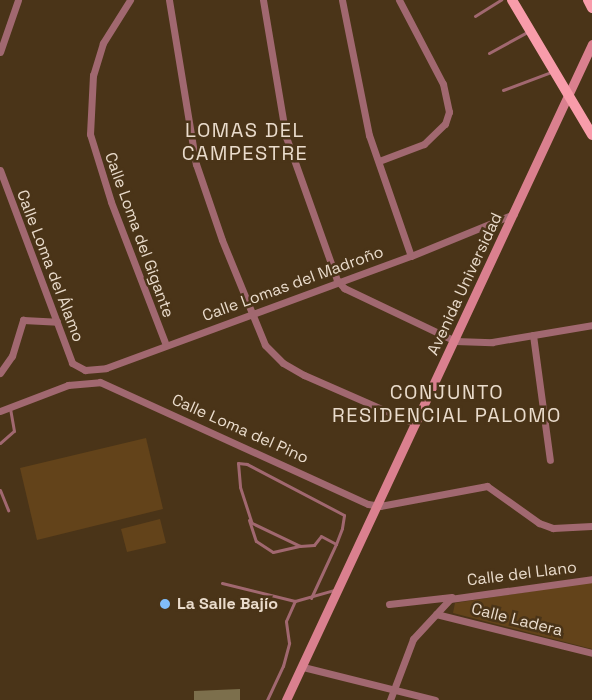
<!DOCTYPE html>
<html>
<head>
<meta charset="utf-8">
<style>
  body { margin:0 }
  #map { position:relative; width:592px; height:700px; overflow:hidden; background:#4a3418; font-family:"Space Grotesk",sans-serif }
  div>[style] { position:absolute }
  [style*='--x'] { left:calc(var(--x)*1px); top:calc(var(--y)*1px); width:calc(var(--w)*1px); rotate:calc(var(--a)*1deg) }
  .green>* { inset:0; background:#63431a }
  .building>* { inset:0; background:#7c6f4c }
  .lane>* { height:3px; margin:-1.5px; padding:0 1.5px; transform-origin:1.5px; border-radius:1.5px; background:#a16870 }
  .street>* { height:7px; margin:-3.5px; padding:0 3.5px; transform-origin:3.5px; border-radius:3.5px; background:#a16870 }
  .secondary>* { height:9px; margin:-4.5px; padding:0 4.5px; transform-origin:4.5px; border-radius:4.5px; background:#da808f }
  .primary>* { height:10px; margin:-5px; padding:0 5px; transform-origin:5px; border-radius:5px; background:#f89caa }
  .dots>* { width:16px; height:16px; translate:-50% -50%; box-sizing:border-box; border:3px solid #4a3418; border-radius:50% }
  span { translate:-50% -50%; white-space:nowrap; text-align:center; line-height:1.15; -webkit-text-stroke:5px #4a3418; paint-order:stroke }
  .street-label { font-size:16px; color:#eadccc }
  .poi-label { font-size:16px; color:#eadccc; font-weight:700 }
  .left { translate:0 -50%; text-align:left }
  .quarter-label { font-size:20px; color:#eadccc; letter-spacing:1.5px }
</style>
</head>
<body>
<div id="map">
  <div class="green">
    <i style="clip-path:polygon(146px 438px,163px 509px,37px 540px,20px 468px)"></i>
    <i style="clip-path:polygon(160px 519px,166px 543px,127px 552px,121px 529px)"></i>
    <i style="clip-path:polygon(592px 582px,592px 649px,453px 613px,455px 603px)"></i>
  </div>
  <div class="building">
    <i style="clip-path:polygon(240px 689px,240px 700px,194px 700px,194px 691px)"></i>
  </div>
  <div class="lane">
    <i style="--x:475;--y:16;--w:31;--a:-32"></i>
    <i style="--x:489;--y:53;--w:46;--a:-28.8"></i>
    <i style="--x:503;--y:90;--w:51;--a:-20.6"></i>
    <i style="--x:0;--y:443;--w:18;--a:-41"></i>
    <i style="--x:14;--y:431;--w:22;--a:-100"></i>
    <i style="--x:0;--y:490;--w:22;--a:68"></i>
    <i style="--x:249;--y:520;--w:22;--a:72"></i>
    <i style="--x:256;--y:541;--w:20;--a:33"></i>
    <i style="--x:273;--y:552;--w:28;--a:-13"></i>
    <i style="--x:222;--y:583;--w:75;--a:13.9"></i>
    <i style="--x:295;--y:601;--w:41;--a:-15.8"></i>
    <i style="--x:311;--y:598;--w:60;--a:-65.2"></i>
    <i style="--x:336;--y:544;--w:17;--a:-69"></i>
    <i style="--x:342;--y:528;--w:13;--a:-81"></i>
    <i style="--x:344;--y:515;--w:110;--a:-152.3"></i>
    <i style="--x:247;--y:464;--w:9;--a:-174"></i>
    <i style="--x:238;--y:463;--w:24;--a:85"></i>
    <i style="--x:240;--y:487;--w:38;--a:72"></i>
    <i style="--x:252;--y:523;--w:53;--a:25.6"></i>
    <i style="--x:300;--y:546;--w:14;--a:-4"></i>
    <i style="--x:314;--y:545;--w:11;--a:-52"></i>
    <i style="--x:321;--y:536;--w:17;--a:28"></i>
    <i style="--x:267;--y:700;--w:38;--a:-65"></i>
    <i style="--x:283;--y:666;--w:24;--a:-75"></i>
    <i style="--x:289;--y:643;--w:22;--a:-98"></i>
    <i style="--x:286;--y:621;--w:22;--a:-66"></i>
  </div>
  <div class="street">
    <i style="--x:130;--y:0;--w:51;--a:122.1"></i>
    <i style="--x:103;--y:43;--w:34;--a:107"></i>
    <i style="--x:93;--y:75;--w:59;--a:92.9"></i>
    <i style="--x:90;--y:134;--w:71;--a:72.8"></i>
    <i style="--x:111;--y:202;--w:153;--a:69"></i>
    <i style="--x:169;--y:0;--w:166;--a:80.7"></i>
    <i style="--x:196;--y:164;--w:80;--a:71.1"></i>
    <i style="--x:222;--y:240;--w:113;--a:67.7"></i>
    <i style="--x:265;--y:345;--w:25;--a:45"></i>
    <i style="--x:283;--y:363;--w:24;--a:30"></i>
    <i style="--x:304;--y:375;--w:122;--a:23.6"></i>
    <i style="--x:263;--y:0;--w:139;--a:80.5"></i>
    <i style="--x:286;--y:137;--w:152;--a:70.4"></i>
    <i style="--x:337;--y:280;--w:11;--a:49"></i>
    <i style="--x:344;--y:288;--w:123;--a:25.5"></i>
    <i style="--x:455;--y:341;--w:37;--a:2"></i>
    <i style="--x:492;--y:342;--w:101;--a:-9.6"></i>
    <i style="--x:342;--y:0;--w:138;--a:78.7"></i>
    <i style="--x:369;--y:135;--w:128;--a:70.9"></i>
    <i style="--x:0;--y:52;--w:55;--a:-70.9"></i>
    <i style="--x:379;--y:161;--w:48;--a:-20.7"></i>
    <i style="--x:424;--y:144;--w:29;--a:-44"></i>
    <i style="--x:445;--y:124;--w:13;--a:-72"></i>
    <i style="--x:449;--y:112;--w:29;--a:-102"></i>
    <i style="--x:443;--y:84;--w:95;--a:-117.6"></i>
    <i style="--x:0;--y:170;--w:206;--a:69.5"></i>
    <i style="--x:72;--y:363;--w:15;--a:28"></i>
    <i style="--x:85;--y:370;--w:21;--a:-5"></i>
    <i style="--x:106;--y:368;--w:325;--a:-20.2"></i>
    <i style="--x:411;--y:256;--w:111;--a:-22.2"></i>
    <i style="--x:533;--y:335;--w:126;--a:82.3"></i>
    <i style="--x:0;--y:373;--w:21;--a:-55"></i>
    <i style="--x:12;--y:356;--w:38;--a:-73"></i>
    <i style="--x:23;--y:320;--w:34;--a:3"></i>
    <i style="--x:0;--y:411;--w:73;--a:-20.9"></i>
    <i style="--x:68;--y:385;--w:32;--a:-5"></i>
    <i style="--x:100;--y:382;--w:294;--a:24.5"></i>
    <i style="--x:368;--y:504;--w:12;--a:9"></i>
    <i style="--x:380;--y:506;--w:109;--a:-10.6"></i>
    <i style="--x:487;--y:486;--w:64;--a:35.4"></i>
    <i style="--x:539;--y:523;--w:15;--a:20"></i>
    <i style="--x:553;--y:528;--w:39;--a:-3"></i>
    <i style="--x:389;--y:604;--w:63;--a:-6.3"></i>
    <i style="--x:436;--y:614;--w:161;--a:14"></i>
    <i style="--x:303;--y:667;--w:136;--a:14"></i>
    <i style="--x:390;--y:700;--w:65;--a:-69.3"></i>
    <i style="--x:413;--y:639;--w:54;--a:-47.2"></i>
    <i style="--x:450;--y:599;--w:143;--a:-8"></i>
  </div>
  <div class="secondary">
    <i style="--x:286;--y:700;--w:724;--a:-64.99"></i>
  </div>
  <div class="primary">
    <i style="--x:512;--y:0;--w:157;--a:59.3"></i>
    <i style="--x:588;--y:0;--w:9;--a:63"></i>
  </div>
  <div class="dots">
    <i style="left:165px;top:604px;background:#81bdfa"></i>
  </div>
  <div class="street-label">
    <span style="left:139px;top:235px;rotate:70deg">Calle Loma del Gigante</span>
    <span style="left:50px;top:266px;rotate:69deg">Calle Loma del Álamo</span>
    <span style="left:293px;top:284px;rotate:-20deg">Calle Lomas del Madroño</span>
    <span style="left:465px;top:284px;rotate:-65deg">Avenida Universidad</span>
    <span style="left:240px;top:429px;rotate:24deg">Calle Loma del Pino</span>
    <span style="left:522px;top:574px;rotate:-7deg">Calle del Llano</span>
    <span style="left:517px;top:620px;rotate:14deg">Calle Ladera</span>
  </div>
  <div class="poi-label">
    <span class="left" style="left:177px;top:604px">La Salle Bajío</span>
  </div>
  <div class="quarter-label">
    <span style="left:245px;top:142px">LOMAS DEL<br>CAMPESTRE</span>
    <span style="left:447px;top:404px">CONJUNTO<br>RESIDENCIAL PALOMO</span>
  </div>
</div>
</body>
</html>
